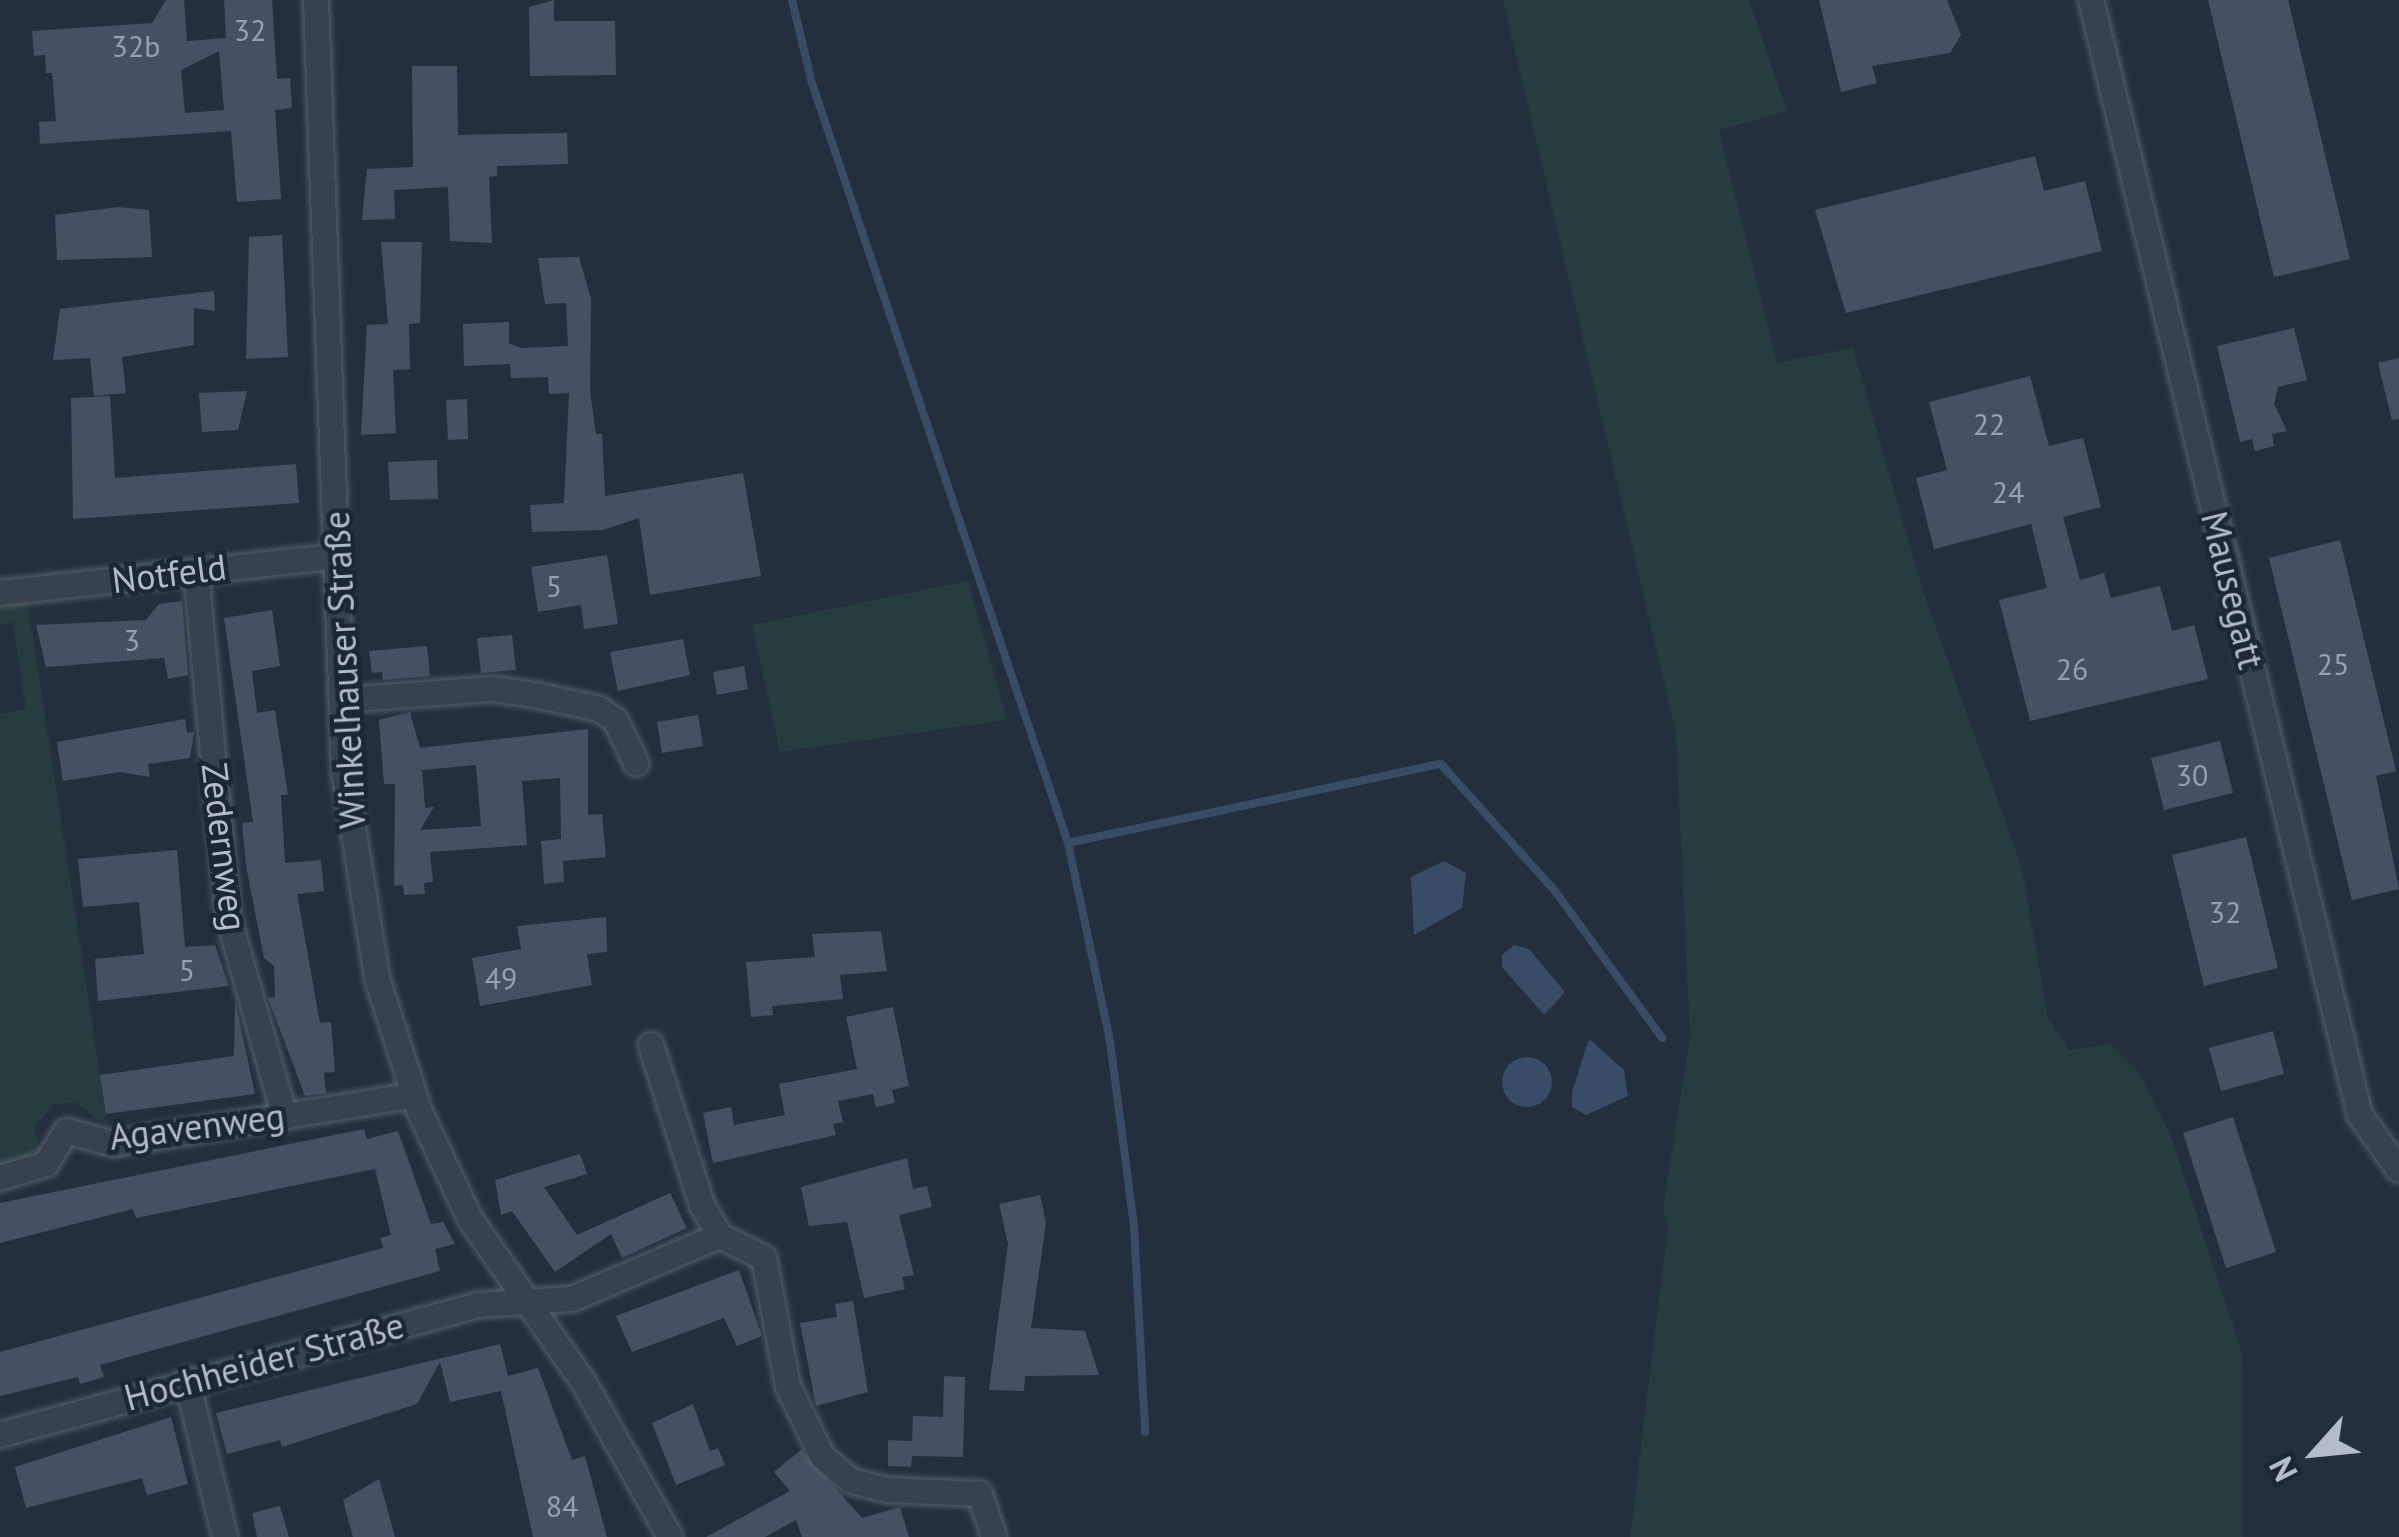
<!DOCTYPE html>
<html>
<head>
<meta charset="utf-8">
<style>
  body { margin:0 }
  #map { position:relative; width:2399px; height:1537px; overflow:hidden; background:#242f3e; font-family:"PT Sans",sans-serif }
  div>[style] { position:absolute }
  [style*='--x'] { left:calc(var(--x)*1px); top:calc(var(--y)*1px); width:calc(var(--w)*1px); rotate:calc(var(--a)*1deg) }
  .green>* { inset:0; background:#263c3f }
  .water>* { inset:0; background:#394c67 }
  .round { border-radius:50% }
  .stream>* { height:8px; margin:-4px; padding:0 4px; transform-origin:4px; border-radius:4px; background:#394c67 }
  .building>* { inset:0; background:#455162 }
  .roads { filter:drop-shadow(0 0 3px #565f6c) drop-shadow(0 0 3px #565f6c) }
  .minor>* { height:24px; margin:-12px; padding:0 12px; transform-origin:12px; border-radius:12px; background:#38414e }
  span { translate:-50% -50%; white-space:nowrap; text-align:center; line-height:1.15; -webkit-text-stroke:9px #1d2633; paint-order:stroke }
  .number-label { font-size:30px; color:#98a1af }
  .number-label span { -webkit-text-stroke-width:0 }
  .street-label { font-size:36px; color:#b4bcc9 }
  .north { position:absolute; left:2255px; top:1393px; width:120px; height:120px; -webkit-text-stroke:9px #1d2633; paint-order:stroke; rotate:243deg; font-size:33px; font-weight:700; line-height:48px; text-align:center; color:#b4bcc9 }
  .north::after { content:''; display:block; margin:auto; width:42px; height:54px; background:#b4bcc9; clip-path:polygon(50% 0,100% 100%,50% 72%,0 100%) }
</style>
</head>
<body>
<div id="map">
  <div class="green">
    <i style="clip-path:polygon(1503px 0,1749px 0,1787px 111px,1719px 130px,1777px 363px,1853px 348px,1923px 591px,2022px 868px,2048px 1020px,2069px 1050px,2110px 1044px,2138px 1071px,2170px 1134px,2242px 1353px,2243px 1537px,1630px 1537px,1668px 1227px,1663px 1208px,1690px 1037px,1676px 733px)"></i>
    <i style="clip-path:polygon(968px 581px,1007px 720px,780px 752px,752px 625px)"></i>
    <i style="clip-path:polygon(27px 599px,108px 1127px,76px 1103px,54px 1104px,34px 1127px,42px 1154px,0 1167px,0 714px,26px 709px,13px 623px,0 624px,0 601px)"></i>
  </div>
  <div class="water">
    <i style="clip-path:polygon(1444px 861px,1466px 873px,1462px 908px,1414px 935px,1411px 877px)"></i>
    <i style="clip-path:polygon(1514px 945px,1529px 949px,1565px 992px,1544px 1015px,1502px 967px,1502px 955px)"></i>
    <i style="clip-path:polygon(1589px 1039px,1624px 1070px,1628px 1096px,1586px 1115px,1572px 1107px,1572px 1092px)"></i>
    <i class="round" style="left:1502px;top:1057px;width:50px;height:50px"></i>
  </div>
  <div class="stream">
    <i style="--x:792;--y:0;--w:85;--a:76.5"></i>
    <i style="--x:812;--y:83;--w:802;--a:71.38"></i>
    <i style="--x:1068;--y:843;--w:202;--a:78"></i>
    <i style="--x:1110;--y:1041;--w:187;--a:82.6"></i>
    <i style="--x:1134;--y:1226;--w:206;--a:86.9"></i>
    <i style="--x:1068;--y:843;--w:381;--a:-12"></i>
    <i style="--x:1441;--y:764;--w:171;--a:48.1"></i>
    <i style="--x:1555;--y:891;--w:182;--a:53.9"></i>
  </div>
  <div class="building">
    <i style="clip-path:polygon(evenodd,166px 0,184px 0,187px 41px,226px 38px,224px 0,272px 0,277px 79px,290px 78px,292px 108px,275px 110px,281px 199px,237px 202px,231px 131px,40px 144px,39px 122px,56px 121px,52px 73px,46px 73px,45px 55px,34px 56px,32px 31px,152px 23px,166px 0,219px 51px,224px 110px,185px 113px,181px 70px,219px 51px)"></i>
    <i style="clip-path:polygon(554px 0,554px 21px,615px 21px,616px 75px,530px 76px,529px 7px)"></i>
    <i style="clip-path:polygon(1819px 0,1947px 0,1961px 35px,1950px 53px,1872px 66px,1877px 83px,1841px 92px)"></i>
    <i style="clip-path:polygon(2208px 0,2288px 0,2350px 259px,2274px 277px)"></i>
    <i style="clip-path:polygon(412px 66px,457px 66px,458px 135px,567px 133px,568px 164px,497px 166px,497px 176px,489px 177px,492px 243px,450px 241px,448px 187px,394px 190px,395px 219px,362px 220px,367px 169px,413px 167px)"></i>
    <i style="clip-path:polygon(2035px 156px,2044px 191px,2085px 181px,2102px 251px,1846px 313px,1815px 210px)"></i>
    <i style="clip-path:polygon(118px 207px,149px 210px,152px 257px,57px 260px,55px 215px)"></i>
    <i style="clip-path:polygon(282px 235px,288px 357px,246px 359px,249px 237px)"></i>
    <i style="clip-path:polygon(381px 242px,422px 242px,420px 323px,409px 324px,410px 369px,393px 370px,396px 433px,361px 435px,367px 325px,388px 324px)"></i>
    <i style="clip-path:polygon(579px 257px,591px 299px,590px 392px,596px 434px,602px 434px,605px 496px,743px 473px,761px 576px,650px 595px,639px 518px,603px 530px,532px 532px,530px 505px,564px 503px,569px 393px,549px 394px,548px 377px,511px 378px,510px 364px,464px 366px,463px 324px,509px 322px,509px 343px,520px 348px,568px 346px,566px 303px,545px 304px,538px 258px)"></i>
    <i style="clip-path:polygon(214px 291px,215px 311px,194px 308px,194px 345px,122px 357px,126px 393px,94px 396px,90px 358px,53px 360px,60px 309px)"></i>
    <i style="clip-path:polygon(2294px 328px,2307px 380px,2278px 387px,2274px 404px,2287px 431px,2272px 434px,2274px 446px,2255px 451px,2252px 439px,2240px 442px,2217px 346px)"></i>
    <i style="clip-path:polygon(2399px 358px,2399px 419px,2392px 420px,2378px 363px)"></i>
    <i style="clip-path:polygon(2030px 376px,2049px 446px,2083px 438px,2101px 507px,2063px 517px,2080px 580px,2104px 573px,2111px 598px,2160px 586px,2172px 631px,2194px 625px,2208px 679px,2030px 721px,1999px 600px,2047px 588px,2031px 524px,1934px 549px,1916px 478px,1947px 470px,1929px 402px)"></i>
    <i style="clip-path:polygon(247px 391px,238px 430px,202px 432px,199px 393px)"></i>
    <i style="clip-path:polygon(110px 396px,115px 478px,296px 464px,299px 503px,73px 519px,71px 398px)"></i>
    <i style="clip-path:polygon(467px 399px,468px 439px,448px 440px,446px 400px)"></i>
    <i style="clip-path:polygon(437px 460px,438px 499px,390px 500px,388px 462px)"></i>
    <i style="clip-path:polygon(2340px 540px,2396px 771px,2376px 776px,2399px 889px,2352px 900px,2269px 558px)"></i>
    <i style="clip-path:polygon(607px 555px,618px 624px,584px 629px,581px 605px,538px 612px,531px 567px)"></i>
    <i style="clip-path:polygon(182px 601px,188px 675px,168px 679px,164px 658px,46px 667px,36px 625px,146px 620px,159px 604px)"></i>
    <i style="clip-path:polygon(272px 610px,280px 666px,252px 671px,257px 713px,275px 710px,288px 795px,281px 795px,285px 863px,321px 860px,324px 891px,297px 894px,320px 1023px,331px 1022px,335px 1072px,324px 1073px,326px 1093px,305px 1096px,268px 998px,275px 997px,274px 966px,264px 958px,246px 866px,242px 823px,253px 822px,224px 618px)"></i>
    <i style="clip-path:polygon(512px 635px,516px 670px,481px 673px,477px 638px)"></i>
    <i style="clip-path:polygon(683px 639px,690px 675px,618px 691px,610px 652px)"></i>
    <i style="clip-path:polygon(427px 646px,430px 676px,383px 680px,382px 672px,372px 673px,369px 651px)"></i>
    <i style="clip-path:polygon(744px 666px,748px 689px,717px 695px,713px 672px)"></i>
    <i style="clip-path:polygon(evenodd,410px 712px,420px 748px,588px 729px,588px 815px,602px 814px,606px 857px,563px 861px,564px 882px,544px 884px,541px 841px,561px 839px,560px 778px,522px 781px,527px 845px,430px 852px,433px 882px,424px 883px,425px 894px,404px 895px,403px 885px,394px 886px,395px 784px,384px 784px,379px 720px,410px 712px,476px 765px,481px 826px,420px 830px,434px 807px,425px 808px,422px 770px,476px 765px)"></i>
    <i style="clip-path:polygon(698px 715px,703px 746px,662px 753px,657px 722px)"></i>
    <i style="clip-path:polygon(185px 719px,187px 733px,194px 732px,190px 758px,148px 764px,150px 777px,120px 772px,63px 781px,57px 742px)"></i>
    <i style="clip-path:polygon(2220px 741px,2233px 793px,2164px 810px,2151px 758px)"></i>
    <i style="clip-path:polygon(2246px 837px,2278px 968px,2204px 986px,2172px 855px)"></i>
    <i style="clip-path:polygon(177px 850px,185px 947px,215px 945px,229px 986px,98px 1001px,95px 959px,144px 954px,139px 902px,83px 907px,78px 859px)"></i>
    <i style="clip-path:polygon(606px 917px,607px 952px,587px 954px,592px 985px,480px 1006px,472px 958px,521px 949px,517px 926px)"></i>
    <i style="clip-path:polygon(881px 931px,887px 971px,840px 975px,843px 999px,772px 1006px,773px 1015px,751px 1017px,746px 962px,815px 957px,812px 934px)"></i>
    <i style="clip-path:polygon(235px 1000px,255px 1094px,106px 1114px,100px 1075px,234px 1056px)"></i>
    <i style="clip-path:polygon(893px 1007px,909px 1086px,892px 1090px,895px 1103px,876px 1107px,873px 1094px,838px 1101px,843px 1122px,833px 1124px,836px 1135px,713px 1163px,703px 1113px,731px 1107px,734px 1125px,785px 1115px,779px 1084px,857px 1069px,846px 1017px)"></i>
    <i style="clip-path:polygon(2273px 1031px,2284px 1074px,2221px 1091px,2209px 1048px)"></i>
    <i style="clip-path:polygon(2233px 1117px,2276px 1252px,2226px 1268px,2183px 1133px)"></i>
    <i style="clip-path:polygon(364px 1129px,367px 1139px,398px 1131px,431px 1224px,443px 1222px,455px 1244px,435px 1249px,440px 1271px,100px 1365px,104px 1377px,80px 1384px,78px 1377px,0 1396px,0 1352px,383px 1248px,380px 1238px,391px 1235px,375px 1169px,136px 1218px,133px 1209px,0 1243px,0 1203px)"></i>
    <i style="clip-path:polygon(580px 1154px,587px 1174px,544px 1187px,577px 1235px,670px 1193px,687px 1228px,622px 1258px,611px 1234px,555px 1272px,512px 1211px,501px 1215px,495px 1180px)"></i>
    <i style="clip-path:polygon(907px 1158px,913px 1189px,927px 1186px,932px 1207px,899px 1215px,914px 1275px,902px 1277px,905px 1289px,864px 1298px,847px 1222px,809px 1226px,801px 1187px)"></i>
    <i style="clip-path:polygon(1040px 1195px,1046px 1223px,1031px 1328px,1085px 1331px,1099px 1375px,1025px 1376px,1024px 1391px,989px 1390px,1008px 1244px,999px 1204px)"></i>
    <i style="clip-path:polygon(739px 1270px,762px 1336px,737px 1346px,724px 1318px,632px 1352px,616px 1316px)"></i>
    <i style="clip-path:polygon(853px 1301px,868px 1392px,816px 1406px,800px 1323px,837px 1317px,835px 1304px)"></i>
    <i style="clip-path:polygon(500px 1344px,508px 1376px,538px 1368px,572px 1460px,585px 1456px,607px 1537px,533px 1537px,501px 1391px,450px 1402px,440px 1362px,417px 1404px,282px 1447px,280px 1440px,227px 1454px,216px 1413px)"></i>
    <i style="clip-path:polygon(944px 1376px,965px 1377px,963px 1457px,912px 1456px,911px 1467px,888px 1466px,888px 1440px,912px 1441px,913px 1416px,943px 1417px)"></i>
    <i style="clip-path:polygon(693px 1404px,710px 1451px,718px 1448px,725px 1465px,676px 1485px,652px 1423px)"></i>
    <i style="clip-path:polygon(171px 1417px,188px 1484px,147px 1495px,142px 1478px,26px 1508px,15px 1467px)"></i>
    <i style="clip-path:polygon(801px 1450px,862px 1518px,900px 1507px,909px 1537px,802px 1537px,796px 1520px,765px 1537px,706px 1537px,790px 1491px,774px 1472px)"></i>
    <i style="clip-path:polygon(379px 1479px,395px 1537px,353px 1537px,343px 1500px)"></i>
    <i style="clip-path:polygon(280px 1506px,289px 1537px,257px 1537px,252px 1513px)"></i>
  </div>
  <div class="roads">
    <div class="minor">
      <i style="--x:316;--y:0;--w:772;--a:87.92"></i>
      <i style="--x:344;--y:771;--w:210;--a:80.9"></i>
      <i style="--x:377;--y:978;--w:139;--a:72.3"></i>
      <i style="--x:419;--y:1110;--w:120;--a:64.9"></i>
      <i style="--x:470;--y:1219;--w:200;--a:55.2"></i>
      <i style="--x:584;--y:1383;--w:176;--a:60.8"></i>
      <i style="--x:2091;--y:0;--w:1147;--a:76.44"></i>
      <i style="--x:2360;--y:1115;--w:67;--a:54.7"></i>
      <i style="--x:196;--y:571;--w:346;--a:84.7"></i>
      <i style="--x:228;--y:916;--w:209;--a:74.2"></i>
      <i style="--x:0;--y:593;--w:340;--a:-6.2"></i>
      <i style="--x:342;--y:700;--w:150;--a:-4.2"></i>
      <i style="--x:492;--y:689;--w:43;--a:7.9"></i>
      <i style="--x:535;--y:695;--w:66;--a:12.3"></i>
      <i style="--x:599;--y:709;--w:21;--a:35"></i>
      <i style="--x:616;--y:721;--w:47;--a:64.5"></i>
      <i style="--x:651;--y:1045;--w:168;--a:72.3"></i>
      <i style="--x:702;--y:1205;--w:36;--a:60"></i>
      <i style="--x:720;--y:1236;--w:49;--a:26.6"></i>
      <i style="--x:764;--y:1258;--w:130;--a:79.4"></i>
      <i style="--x:788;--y:1386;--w:78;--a:64.1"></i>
      <i style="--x:822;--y:1456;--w:38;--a:41"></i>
      <i style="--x:851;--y:1481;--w:38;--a:14"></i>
      <i style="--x:888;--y:1490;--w:92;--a:2.5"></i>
      <i style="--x:980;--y:1494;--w:45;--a:72"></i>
      <i style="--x:0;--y:1178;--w:48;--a:-16.9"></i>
      <i style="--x:46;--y:1164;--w:39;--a:-58"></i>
      <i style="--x:67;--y:1131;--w:48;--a:15.8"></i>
      <i style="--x:113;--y:1144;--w:305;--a:-9.2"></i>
      <i style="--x:187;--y:1380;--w:162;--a:76.4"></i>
      <i style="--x:0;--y:1435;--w:494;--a:-15.2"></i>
      <i style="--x:477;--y:1305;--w:95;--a:-3.6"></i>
      <i style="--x:572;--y:1299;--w:161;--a:-23.1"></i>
    </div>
  </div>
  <div class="number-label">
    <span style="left:250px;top:30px">32</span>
    <span style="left:136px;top:46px">32b</span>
    <span style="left:1989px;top:424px">22</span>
    <span style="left:2008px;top:492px">24</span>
    <span style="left:554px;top:586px">5</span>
    <span style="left:132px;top:640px">3</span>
    <span style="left:2333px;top:664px">25</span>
    <span style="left:2072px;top:669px">26</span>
    <span style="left:2192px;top:775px">30</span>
    <span style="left:2225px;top:912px">32</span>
    <span style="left:187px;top:970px">5</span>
    <span style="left:501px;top:978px">49</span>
    <span style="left:562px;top:1506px">84</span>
  </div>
  <div class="street-label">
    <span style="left:169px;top:573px;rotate:-7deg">Notfeld</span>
    <span style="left:2233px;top:590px;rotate:76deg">Mausegatt</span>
    <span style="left:344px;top:670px;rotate:-93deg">Winkelhauser Straße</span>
    <span style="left:225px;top:847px;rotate:83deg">Zedernweg</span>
    <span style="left:197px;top:1126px;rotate:-7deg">Agavenweg</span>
    <span style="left:264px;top:1361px;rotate:-15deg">Hochheider Straße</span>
  </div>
  <div class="north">N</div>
</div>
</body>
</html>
